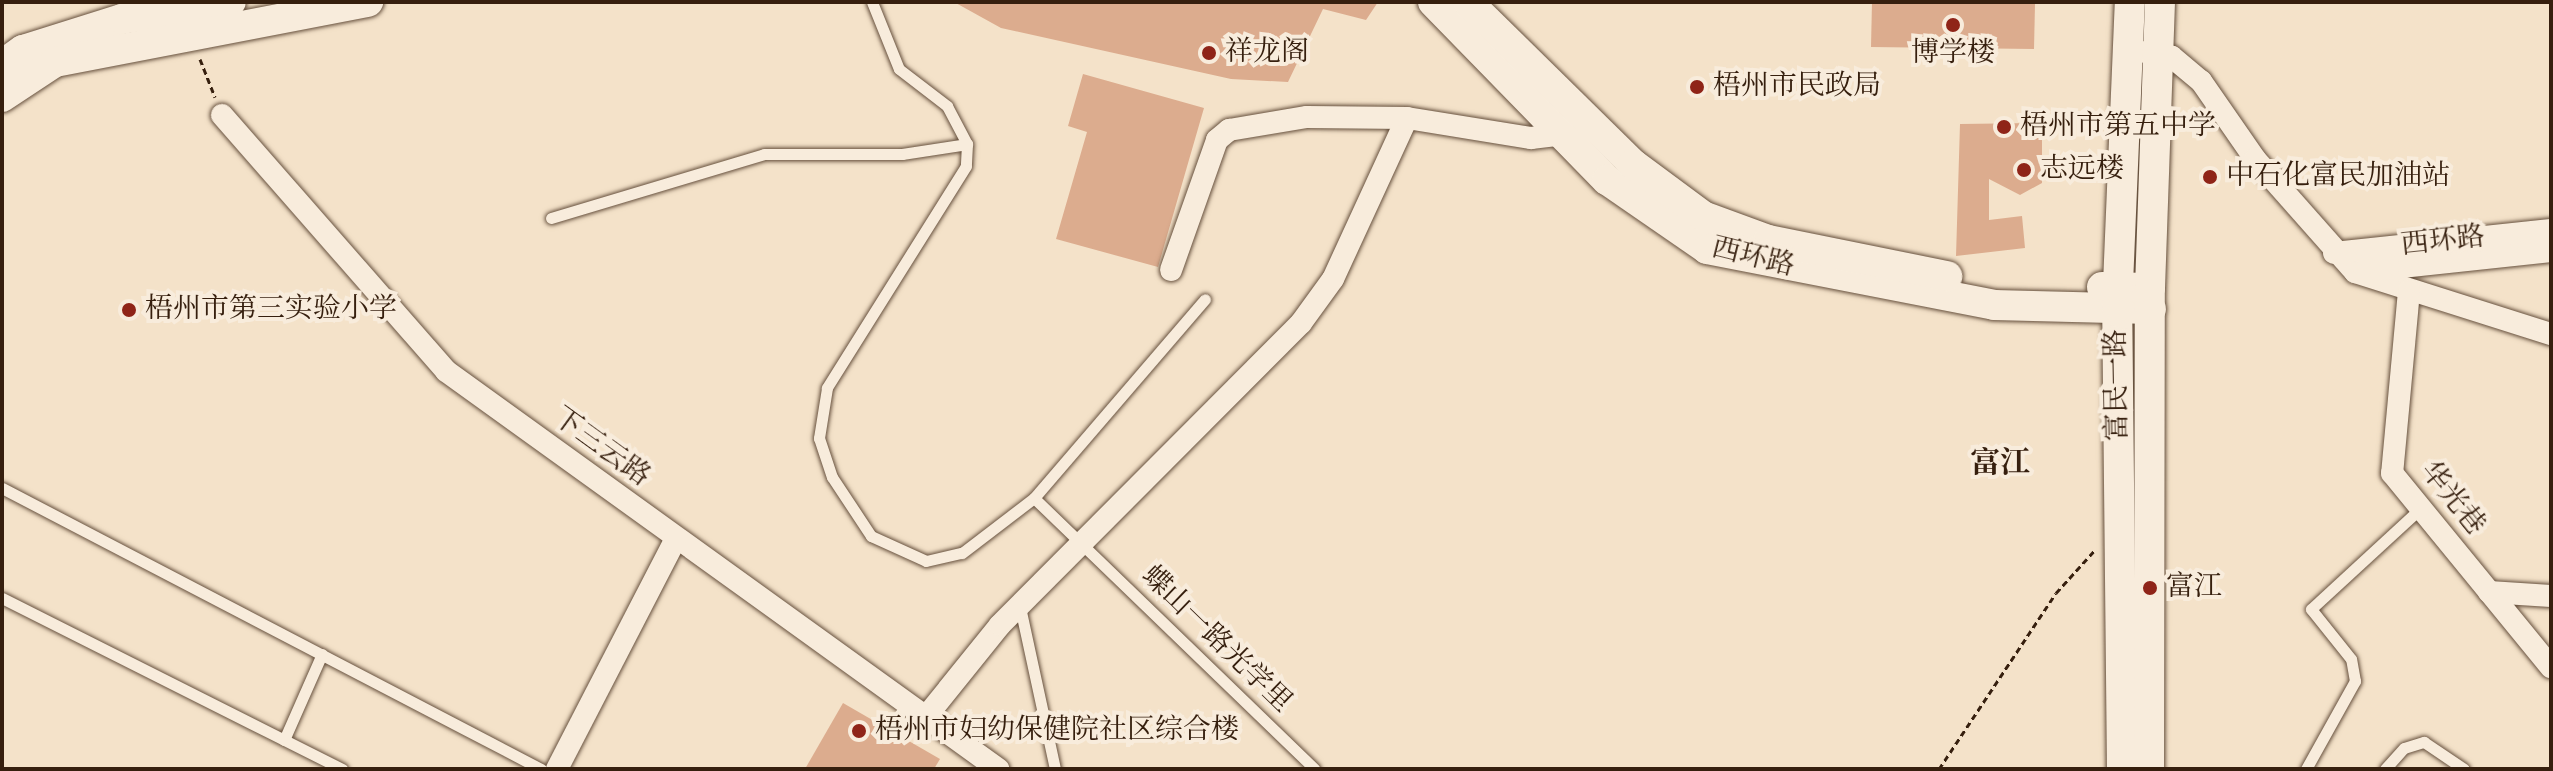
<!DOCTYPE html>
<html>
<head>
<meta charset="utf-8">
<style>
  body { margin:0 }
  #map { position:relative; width:2553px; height:771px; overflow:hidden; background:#f4e2c9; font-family:"Old Standard TT","Noto Serif SC",serif }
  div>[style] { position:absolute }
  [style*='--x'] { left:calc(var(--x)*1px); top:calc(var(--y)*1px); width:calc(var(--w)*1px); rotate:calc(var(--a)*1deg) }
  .building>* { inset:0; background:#dcac8e }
  .path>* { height:3px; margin-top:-1.5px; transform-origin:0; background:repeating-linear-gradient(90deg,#361f0e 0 6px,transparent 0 10px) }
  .roads { filter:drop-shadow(0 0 2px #66503d) drop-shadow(0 0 2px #66503d) }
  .lane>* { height:11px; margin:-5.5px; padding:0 5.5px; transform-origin:5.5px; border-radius:5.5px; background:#f8ecdc }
  .street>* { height:22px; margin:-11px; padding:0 11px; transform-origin:11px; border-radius:11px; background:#f8ecdc }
  .secondary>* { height:30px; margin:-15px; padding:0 15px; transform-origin:15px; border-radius:15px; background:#f8ecdc }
  .dots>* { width:22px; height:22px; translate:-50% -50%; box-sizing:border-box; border:4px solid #f8ecdc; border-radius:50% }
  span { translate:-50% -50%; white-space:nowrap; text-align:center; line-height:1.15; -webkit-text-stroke:8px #f8ecdc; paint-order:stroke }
  .poi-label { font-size:28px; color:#361f0e }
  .left { translate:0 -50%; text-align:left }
  .street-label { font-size:28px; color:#361f0e }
  .neighbourhood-label { font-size:30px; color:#361f0e; font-weight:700 }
  .frame { position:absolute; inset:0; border:4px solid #361f0e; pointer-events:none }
</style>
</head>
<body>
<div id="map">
  <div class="building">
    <i style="clip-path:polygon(954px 2px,1378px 2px,1366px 20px,1323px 9px,1288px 82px,1231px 79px,1001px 28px)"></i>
    <i style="clip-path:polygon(1872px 2px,2035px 4px,2034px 49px,1871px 47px)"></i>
    <i style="clip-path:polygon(1083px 74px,1204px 108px,1158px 267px,1056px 239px,1087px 132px,1068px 126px)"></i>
    <i style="clip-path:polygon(2042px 123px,2042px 183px,2020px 195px,1989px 179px,1989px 220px,2022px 216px,2025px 248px,1956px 256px,1960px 124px)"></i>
    <i style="clip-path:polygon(843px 703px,940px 759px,934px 769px,805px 769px)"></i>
  </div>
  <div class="path">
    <i style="--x:200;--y:59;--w:41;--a:68.5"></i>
    <i style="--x:1939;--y:769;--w:211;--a:-56.4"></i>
    <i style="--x:2056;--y:593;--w:57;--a:-47.9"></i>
  </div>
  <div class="roads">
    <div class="lane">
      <i style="--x:872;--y:2;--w:72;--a:68.1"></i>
      <i style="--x:899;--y:69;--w:61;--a:37.6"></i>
      <i style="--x:947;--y:106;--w:43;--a:62.2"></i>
      <i style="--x:967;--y:144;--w:22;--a:93"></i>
      <i style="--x:966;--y:166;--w:262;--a:122.1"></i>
      <i style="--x:827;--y:388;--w:51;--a:99.1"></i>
      <i style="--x:819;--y:438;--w:41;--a:71.6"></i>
      <i style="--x:832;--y:477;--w:71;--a:56.5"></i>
      <i style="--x:871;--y:536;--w:60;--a:24.4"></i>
      <i style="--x:926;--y:561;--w:37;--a:-13"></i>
      <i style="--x:962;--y:553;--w:91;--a:-37.4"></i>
      <i style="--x:1034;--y:498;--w:262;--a:-49.3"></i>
      <i style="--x:551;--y:218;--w:222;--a:-16.7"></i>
      <i style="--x:764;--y:154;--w:138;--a:0"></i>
      <i style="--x:902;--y:154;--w:66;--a:-8.7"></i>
      <i style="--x:2;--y:488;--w:608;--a:27.53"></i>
      <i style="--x:1034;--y:498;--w:390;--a:44"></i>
      <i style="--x:2;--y:598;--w:381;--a:26.7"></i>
      <i style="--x:1020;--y:607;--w:166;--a:77.8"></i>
      <i style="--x:284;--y:740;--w:94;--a:-66.2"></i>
      <i style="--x:2306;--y:769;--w:101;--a:-60.9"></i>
      <i style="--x:2355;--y:681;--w:22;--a:-100"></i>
      <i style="--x:2351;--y:659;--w:64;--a:-128.7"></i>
      <i style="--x:2311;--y:609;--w:149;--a:-42.6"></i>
      <i style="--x:2385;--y:769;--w:28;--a:-48"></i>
      <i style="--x:2404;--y:748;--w:21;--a:-17"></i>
      <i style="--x:2424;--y:742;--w:48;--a:34"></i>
    </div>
    <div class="street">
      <i style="--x:2145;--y:52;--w:27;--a:10"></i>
      <i style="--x:2172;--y:57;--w:38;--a:40"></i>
      <i style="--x:2201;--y:81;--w:95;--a:55.3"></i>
      <i style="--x:2255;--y:159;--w:151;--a:48.5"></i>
      <i style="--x:2355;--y:272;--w:206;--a:17.6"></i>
      <i style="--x:222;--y:115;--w:340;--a:48.8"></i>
      <i style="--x:446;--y:371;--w:681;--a:35.79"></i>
      <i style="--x:2334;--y:253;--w:218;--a:-6.1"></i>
      <i style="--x:1171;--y:270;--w:138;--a:-70.5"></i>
      <i style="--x:1217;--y:140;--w:16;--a:-40"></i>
      <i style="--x:1229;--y:130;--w:79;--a:-9.5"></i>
      <i style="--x:1307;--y:117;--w:100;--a:0.6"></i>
      <i style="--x:2364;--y:271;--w:188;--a:-6.1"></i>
      <i style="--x:2409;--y:291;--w:183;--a:95.3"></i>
      <i style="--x:2392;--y:473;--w:251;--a:50.7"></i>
      <i style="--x:2489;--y:592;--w:62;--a:3.7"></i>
      <i style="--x:925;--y:718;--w:119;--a:-51.1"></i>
      <i style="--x:1000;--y:625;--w:426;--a:-45.1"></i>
      <i style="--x:1301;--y:323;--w:54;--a:-54"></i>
      <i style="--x:1333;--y:279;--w:177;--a:-65.3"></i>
      <i style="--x:1407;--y:118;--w:126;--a:9.2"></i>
      <i style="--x:1531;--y:138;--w:42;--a:-6.8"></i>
      <i style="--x:557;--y:769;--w:258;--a:-62.7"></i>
    </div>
    <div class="secondary">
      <i style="--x:1433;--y:2;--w:249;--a:45.7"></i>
      <i style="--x:1607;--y:180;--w:121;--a:34.6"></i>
      <i style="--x:1707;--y:249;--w:292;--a:11"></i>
      <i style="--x:1994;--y:305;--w:157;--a:1.5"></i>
      <i style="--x:1468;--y:2;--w:231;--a:44.5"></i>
      <i style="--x:1633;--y:164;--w:87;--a:36.6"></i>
      <i style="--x:1703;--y:216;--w:69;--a:20.3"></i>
      <i style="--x:1768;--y:240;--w:183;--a:11.4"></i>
      <i style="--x:2;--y:65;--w:26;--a:-36"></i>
      <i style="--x:23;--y:50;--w:104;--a:-17.4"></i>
      <i style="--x:122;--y:19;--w:110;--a:-8.9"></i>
      <i style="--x:2;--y:97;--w:64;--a:-33.4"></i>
      <i style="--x:55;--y:62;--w:319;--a:-10.9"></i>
      <i style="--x:2102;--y:287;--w:48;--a:1.2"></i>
      <i style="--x:2122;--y:769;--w:461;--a:-90.6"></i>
      <i style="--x:2117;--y:308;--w:306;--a:-87.6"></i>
      <i style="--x:2149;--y:769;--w:481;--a:-89.9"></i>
      <i style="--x:2150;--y:288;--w:286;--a:-88"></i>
    </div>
  </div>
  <div class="dots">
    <i style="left:1953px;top:25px;background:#8f2418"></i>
    <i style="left:1209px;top:53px;background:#8f2418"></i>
    <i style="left:1697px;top:87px;background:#8f2418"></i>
    <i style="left:2004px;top:127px;background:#8f2418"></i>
    <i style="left:2024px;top:170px;background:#8f2418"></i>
    <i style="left:2210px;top:177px;background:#8f2418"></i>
    <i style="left:129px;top:310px;background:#8f2418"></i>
    <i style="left:2150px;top:588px;background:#8f2418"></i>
    <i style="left:859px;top:731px;background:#8f2418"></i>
  </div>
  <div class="poi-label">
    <span class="left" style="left:1225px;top:53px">祥龙阁</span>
    <span style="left:1953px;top:54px">博学楼</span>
    <span class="left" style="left:1713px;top:87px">梧州市民政局</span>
    <span class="left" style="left:2020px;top:127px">梧州市第五中学</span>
    <span class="left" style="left:2040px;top:170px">志远楼</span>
    <span class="left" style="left:2226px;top:177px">中石化富民加油站</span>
    <span class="left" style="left:145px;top:310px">梧州市第三实验小学</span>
    <span class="left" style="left:2166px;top:588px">富江</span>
    <span class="left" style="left:875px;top:731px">梧州市妇幼保健院社区综合楼</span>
  </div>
  <div class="street-label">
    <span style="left:2443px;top:242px;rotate:-6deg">西环路</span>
    <span style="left:1753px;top:258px;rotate:14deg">西环路</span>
    <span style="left:2118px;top:385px;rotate:-91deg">富民一路</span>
    <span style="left:601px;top:448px;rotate:36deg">下三云路</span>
    <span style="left:2452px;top:499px;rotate:51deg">华光巷</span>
    <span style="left:1216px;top:640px;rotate:44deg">蝶山一路光学里</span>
  </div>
  <div class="neighbourhood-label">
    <span style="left:2000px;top:464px">富江</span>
  </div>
  <div class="frame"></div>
</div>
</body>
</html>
